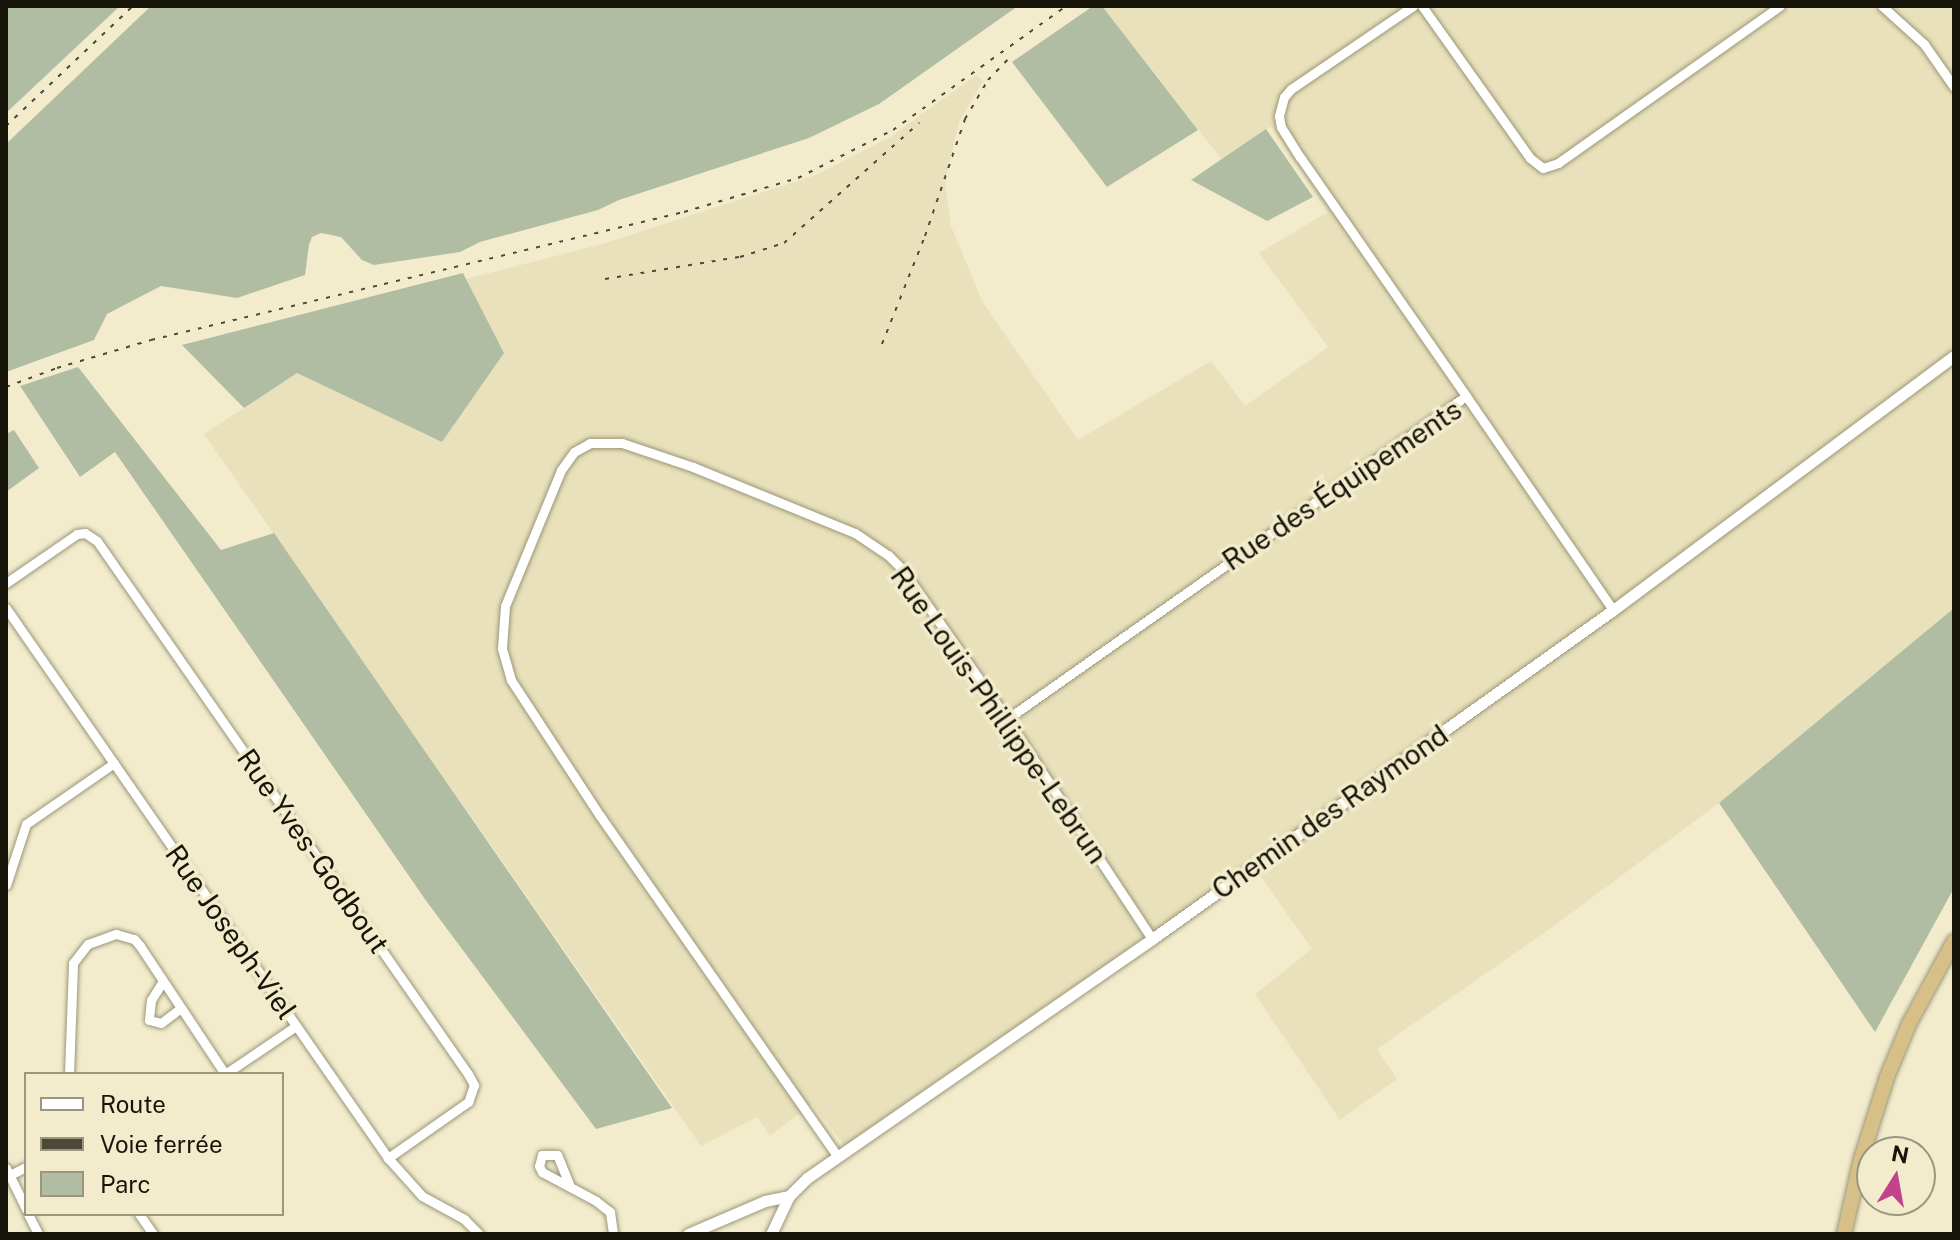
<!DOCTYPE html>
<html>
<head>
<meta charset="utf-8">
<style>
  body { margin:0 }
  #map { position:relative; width:1960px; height:1240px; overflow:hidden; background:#f2eccd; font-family:"Public Sans",sans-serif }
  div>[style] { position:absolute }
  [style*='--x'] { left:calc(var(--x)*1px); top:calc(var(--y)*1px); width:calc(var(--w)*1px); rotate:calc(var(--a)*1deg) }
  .built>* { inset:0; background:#e9e1bb }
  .green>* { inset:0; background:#b1bda3 }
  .roads { filter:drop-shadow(0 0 2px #9b9679) drop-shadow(0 0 2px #9b9679) }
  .minor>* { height:9px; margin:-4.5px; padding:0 4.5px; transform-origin:4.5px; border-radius:4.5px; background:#fff }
  .tertiary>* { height:11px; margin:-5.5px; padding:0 5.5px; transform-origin:5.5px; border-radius:5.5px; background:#fff }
  .trunk>* { height:14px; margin:-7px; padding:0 7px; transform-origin:7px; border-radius:7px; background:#d7c088 }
  .rail>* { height:2px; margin-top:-1px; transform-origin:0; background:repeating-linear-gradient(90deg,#4c4939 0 4px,transparent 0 12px) }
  span { translate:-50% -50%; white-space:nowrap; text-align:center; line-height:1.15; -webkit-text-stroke:7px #f2eccd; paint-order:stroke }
  .street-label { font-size:28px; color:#17150a }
  .frame { position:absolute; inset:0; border:8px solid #17150a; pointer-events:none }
  .legend { position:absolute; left:24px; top:1072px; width:260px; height:144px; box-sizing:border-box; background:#f2eccd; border:2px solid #9a967f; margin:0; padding:10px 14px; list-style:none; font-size:24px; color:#17150a }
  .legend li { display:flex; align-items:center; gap:16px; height:40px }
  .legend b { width:40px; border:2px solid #9a967f }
  .north { position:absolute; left:1856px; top:1136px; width:80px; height:80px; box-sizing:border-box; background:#f2eccd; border:2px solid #9a967f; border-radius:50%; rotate:11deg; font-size:22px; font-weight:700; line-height:32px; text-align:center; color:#17150a }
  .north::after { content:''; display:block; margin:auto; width:28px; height:36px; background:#c2428d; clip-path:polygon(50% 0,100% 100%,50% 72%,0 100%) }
</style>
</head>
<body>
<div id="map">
  <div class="built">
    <i style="clip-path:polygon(1102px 6px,1954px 6px,1954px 608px,1719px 803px,1554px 926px,1377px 1049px,1397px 1079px,1340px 1120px,1255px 994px,1312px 949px,1254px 867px,848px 1150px,812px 1104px,770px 1136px,757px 1117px,701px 1146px,204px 434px,297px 373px,442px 442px,504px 353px,466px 279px,602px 244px,816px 175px,892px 136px,976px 75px,983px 81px,959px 122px,945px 182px,951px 226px,982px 301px,1078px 440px,1211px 361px,1245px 406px,1328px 347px,1259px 253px,1328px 212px,1271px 126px,1223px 161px)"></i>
  </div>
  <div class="green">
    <i style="clip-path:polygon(6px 6px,120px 6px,6px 113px)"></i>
    <i style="clip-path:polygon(151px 6px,1018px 6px,879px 104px,809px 138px,619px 200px,598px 210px,480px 242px,460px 252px,374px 265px,362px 260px,341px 237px,321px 233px,312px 237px,309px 245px,305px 275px,237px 298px,161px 286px,107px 314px,94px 340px,6px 372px,6px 144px)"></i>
    <i style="clip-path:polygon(1093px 6px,1102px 6px,1198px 130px,1107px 187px,1012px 62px)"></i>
    <i style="clip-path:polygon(1266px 129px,1313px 197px,1267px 221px,1191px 180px)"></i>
    <i style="clip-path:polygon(463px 273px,504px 353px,442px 442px,297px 373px,244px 408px,182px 345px)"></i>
    <i style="clip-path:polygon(78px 367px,221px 550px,274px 533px,672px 1108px,596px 1129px,427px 902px,115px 452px,80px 477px,20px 386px)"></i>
    <i style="clip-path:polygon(14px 430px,39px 468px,6px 492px,6px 434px)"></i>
    <i style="clip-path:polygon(1954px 608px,1954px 888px,1875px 1032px,1719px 803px)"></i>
  </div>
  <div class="roads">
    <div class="minor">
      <i style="--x:1413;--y:6;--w:148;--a:145.8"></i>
      <i style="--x:1291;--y:89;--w:11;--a:131"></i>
      <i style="--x:1284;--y:97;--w:20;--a:105"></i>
      <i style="--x:1279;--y:116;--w:11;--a:80"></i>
      <i style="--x:1281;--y:127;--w:36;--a:58"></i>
      <i style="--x:1300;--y:157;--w:291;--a:55.2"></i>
      <i style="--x:1422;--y:6;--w:186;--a:54.6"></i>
      <i style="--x:1530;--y:158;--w:16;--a:38"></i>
      <i style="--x:1543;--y:168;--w:16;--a:-18"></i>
      <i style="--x:1558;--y:163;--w:272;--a:-35.3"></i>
      <i style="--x:1882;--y:6;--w:57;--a:42.1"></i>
      <i style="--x:1924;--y:44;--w:52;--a:55.1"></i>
      <i style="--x:6;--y:583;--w:86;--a:-34.6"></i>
      <i style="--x:77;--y:534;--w:8;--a:-7"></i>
      <i style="--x:85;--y:533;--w:14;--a:34"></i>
      <i style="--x:97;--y:541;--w:649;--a:55.16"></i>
      <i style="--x:468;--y:1074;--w:13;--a:61"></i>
      <i style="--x:474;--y:1085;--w:18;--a:109"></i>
      <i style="--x:468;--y:1102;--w:98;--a:145"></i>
      <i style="--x:6;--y:608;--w:670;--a:55.22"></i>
      <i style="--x:388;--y:1158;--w:51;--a:48.2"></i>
      <i style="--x:422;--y:1196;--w:48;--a:28.7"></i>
      <i style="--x:464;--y:1219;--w:21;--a:45"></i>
      <i style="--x:1007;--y:719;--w:561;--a:-35.13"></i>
      <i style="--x:1466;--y:396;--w:260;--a:55.5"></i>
      <i style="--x:6;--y:885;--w:64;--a:-71.8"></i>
      <i style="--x:26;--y:824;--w:107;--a:-34.7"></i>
      <i style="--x:163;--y:981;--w:22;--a:122"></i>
      <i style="--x:151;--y:1000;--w:20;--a:96"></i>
      <i style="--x:149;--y:1020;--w:12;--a:14"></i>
      <i style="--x:161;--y:1023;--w:25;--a:-37"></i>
      <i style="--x:69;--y:1074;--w:111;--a:-87.9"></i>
      <i style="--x:73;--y:963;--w:24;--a:-52"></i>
      <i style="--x:88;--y:944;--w:30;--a:-20"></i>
      <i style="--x:116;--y:934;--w:19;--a:16"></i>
      <i style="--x:134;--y:939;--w:9;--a:49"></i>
      <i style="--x:140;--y:946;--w:154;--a:56.4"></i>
      <i style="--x:225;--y:1074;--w:86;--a:-34.1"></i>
      <i style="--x:838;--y:1157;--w:416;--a:-124.9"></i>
      <i style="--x:600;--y:816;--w:163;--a:-123.2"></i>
      <i style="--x:511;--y:680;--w:33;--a:-106"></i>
      <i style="--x:502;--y:648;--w:42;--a:-85.9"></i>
      <i style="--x:505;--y:606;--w:147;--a:-67.6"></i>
      <i style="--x:561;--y:470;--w:22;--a:-54"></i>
      <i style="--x:574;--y:452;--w:18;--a:-29"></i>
      <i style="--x:590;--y:443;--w:32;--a:0"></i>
      <i style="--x:622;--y:443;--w:75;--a:18.7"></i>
      <i style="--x:693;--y:467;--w:175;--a:22.2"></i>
      <i style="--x:855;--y:533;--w:40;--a:34"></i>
      <i style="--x:888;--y:555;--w:20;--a:45"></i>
      <i style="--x:902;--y:569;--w:183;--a:55"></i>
      <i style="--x:1007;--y:719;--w:263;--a:56.6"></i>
      <i style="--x:6;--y:1168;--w:46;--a:64"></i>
      <i style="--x:6;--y:1177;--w:22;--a:-27"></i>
      <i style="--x:569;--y:1184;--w:31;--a:-112"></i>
      <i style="--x:557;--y:1155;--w:15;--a:180"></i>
      <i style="--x:542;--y:1155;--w:11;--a:105"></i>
      <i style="--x:539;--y:1166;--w:7;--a:63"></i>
      <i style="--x:542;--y:1172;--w:61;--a:28.2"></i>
      <i style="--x:596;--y:1201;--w:18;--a:38"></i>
      <i style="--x:610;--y:1212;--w:22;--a:82"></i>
      <i style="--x:28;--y:1214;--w:22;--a:63"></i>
      <i style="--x:139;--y:1214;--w:24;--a:55"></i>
    </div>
    <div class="tertiary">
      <i style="--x:688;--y:1234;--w:84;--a:-23.2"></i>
      <i style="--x:765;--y:1201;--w:25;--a:-12"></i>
      <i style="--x:789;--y:1196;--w:25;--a:-45"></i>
      <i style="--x:807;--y:1178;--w:420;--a:-34.7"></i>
      <i style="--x:1152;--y:939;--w:566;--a:-35.51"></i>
      <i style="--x:1613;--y:610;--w:425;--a:-36.7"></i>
      <i style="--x:771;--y:1234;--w:42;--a:-64.7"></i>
    </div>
    <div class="trunk">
      <i style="--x:1844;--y:1234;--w:77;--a:-77.2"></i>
      <i style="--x:1861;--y:1159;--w:86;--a:-72.4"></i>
      <i style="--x:1887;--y:1077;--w:57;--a:-67.5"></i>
      <i style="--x:1909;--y:1024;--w:94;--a:-61.5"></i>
    </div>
  </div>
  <div class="rail">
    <i style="--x:6;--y:126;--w:175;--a:-43.4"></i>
    <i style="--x:605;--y:279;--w:137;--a:-9.3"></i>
    <i style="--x:740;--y:257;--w:46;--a:-17.7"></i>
    <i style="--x:784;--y:243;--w:181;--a:-41.6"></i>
    <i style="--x:882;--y:344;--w:116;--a:-68.3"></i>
    <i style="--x:925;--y:236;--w:124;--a:-71.1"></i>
    <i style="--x:965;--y:119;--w:45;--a:-59.5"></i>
    <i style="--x:988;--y:80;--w:33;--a:-46"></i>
    <i style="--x:6;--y:387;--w:54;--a:-20.4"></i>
    <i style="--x:57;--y:368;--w:98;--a:-16.6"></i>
    <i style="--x:151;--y:340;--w:548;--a:-13.5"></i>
    <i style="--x:684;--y:212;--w:119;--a:-16.6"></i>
    <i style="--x:798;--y:178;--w:106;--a:-26.8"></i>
    <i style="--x:893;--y:130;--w:213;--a:-35.6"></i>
  </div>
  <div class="street-label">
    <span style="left:1342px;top:485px;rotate:-34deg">Rue des Équipements</span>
    <span style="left:999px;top:715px;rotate:55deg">Rue Louis-Phillippe-Lebrun</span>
    <span style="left:1330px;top:812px;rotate:-35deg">Chemin des Raymond</span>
    <span style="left:313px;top:851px;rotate:55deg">Rue Yves-Godbout</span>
    <span style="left:231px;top:932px;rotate:55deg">Rue Joseph-Viel</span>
  </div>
  <div class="frame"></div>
  <ul class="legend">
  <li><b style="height:10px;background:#fff"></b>Route</li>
  <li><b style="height:10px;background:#4c4939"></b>Voie ferrée</li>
  <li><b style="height:22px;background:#b1bda3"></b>Parc</li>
  </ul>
  <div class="north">N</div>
</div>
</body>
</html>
